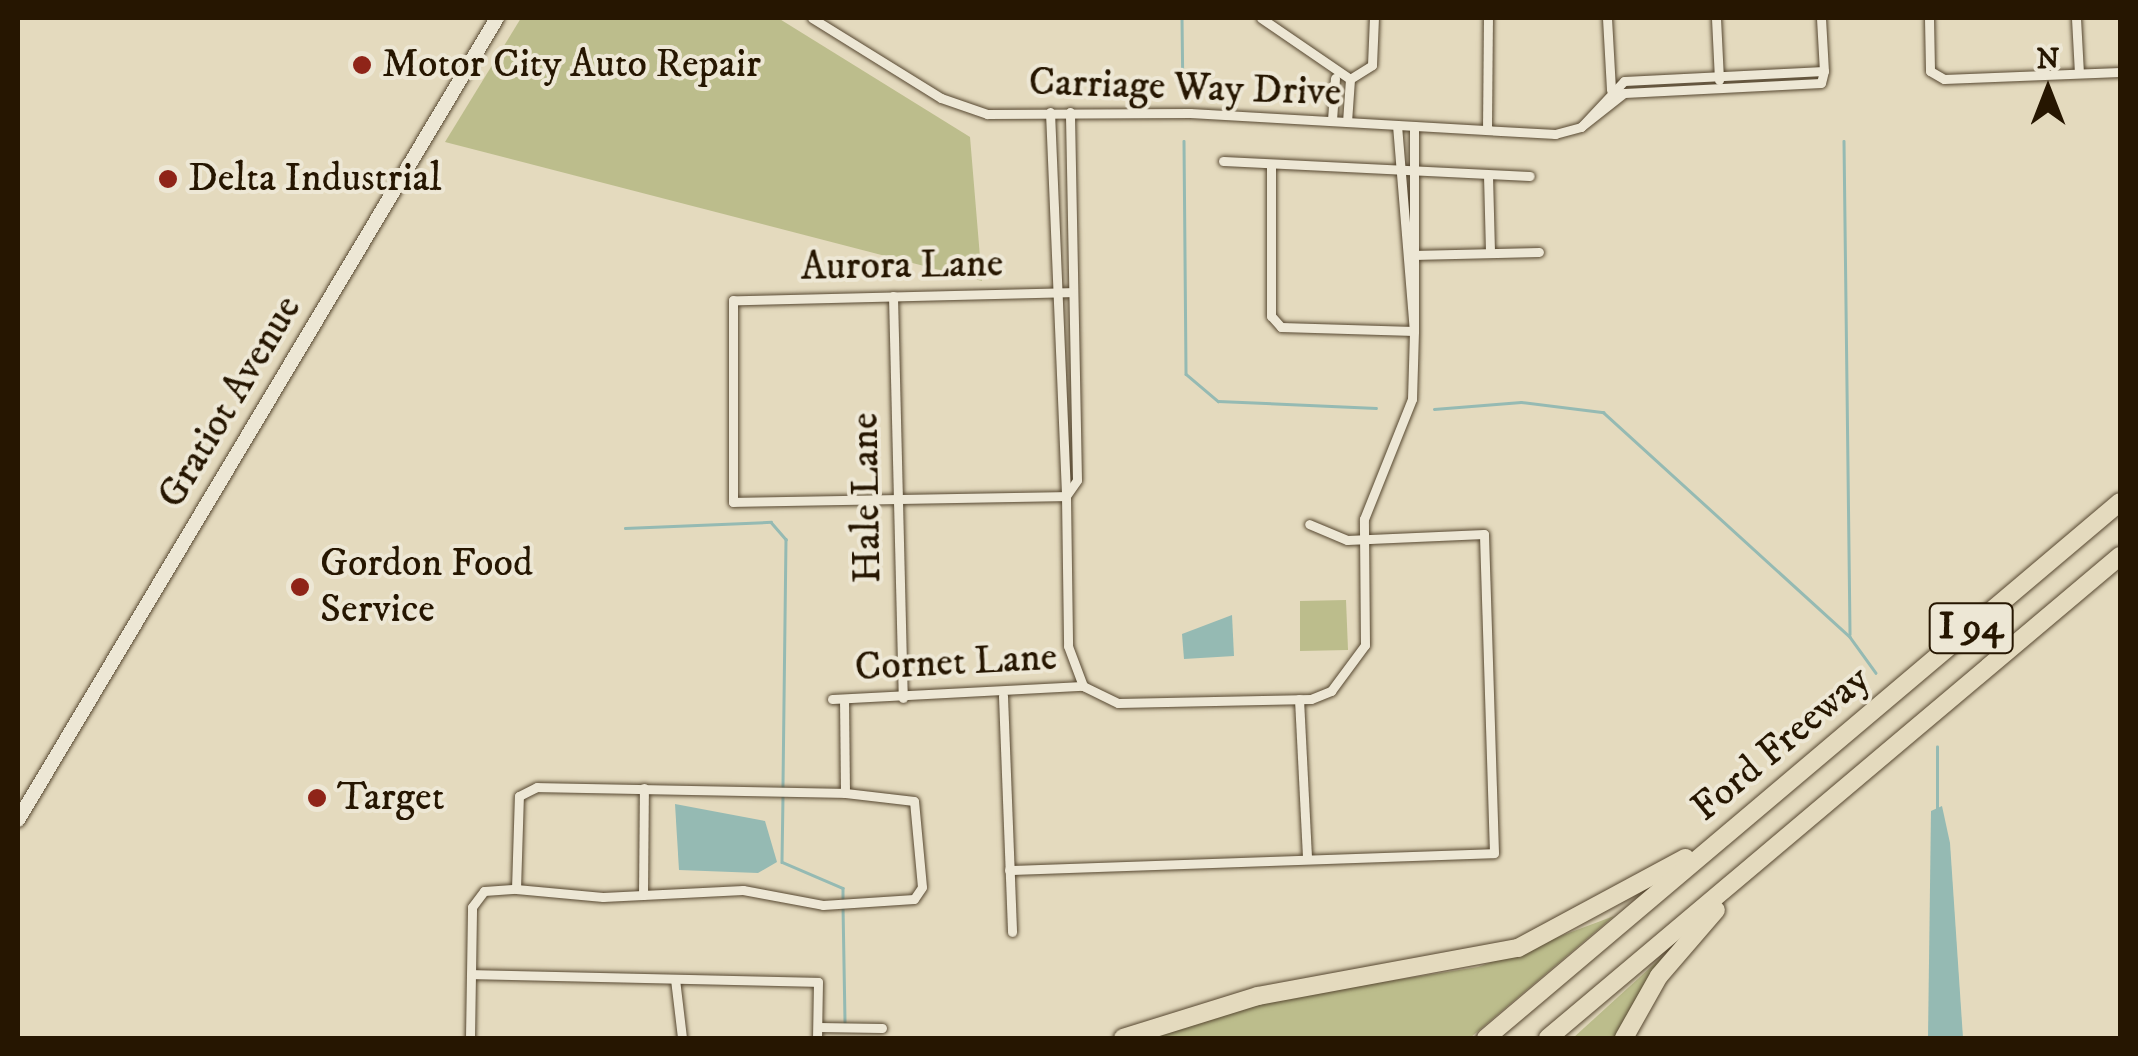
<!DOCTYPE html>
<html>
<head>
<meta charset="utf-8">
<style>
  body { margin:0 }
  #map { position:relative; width:2138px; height:1056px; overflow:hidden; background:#e4dabe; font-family:"IM FELL DW Pica",serif }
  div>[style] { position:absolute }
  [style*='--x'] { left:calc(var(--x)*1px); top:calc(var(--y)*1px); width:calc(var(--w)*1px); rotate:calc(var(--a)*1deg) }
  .green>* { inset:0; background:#bcbd8c }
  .water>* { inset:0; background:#95bab3 }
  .stream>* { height:2.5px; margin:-1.25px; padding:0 1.25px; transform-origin:1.25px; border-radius:1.25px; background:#95bab3 }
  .roads { filter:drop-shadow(0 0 2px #564730) drop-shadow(0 0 2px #564730) }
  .minor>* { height:9px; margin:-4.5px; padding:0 4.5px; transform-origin:4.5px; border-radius:4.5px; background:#ede7d5 }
  .secondary>* { height:14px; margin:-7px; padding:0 7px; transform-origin:7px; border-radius:7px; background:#ede7d5 }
  .motorway>* { height:18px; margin:-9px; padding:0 9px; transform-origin:9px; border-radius:9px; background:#e4dabe }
  .dots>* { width:28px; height:28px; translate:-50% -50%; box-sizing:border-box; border:5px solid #ede7d5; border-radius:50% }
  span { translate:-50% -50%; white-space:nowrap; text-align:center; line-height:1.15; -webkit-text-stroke:8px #ede7d5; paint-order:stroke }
  .shield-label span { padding:2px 8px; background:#ede7d5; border:2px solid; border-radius:8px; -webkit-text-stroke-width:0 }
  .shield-label { font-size:38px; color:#261601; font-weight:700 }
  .poi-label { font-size:40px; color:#261601 }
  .left { translate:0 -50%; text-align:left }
  .street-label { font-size:40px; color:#261601 }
  .frame { position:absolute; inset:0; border:20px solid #261601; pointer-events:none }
  .north { position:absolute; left:1998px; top:40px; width:100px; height:100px; -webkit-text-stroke:8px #ede7d5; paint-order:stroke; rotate:0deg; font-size:28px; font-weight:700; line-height:40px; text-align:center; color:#261601 }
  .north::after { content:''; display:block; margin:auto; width:35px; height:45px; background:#261601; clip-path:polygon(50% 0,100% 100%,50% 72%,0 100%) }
</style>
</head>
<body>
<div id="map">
  <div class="green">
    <i style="clip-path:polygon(521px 18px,778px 18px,970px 137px,982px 281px,445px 142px)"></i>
    <i style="clip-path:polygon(1346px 600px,1348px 650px,1300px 651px,1300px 601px)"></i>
    <i style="clip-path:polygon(1614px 916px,1470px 1038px,1142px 1038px,1282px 998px,1478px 967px)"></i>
    <i style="clip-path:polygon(1663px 956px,1618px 1038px,1573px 1038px)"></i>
  </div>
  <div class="water">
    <i style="clip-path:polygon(1232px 615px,1234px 656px,1184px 659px,1182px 634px)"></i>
    <i style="clip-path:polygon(675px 804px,765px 821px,777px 862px,758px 873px,679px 870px)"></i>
    <i style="clip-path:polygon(1942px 806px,1950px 843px,1963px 1038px,1928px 1038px,1931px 811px)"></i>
  </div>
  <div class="stream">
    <i style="--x:1182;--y:18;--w:78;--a:89.3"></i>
    <i style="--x:1184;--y:141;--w:233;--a:89.5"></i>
    <i style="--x:1186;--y:374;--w:42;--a:40.2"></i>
    <i style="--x:1218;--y:401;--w:158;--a:2.5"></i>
    <i style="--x:1844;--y:141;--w:493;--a:89.3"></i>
    <i style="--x:1434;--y:409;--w:87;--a:-4.6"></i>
    <i style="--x:1521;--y:402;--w:83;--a:7"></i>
    <i style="--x:1603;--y:412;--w:334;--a:42.3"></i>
    <i style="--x:1850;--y:637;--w:44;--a:54.2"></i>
    <i style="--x:625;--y:528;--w:146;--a:-2.4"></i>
    <i style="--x:771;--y:522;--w:23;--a:49"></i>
    <i style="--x:786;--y:539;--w:250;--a:90.7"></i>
    <i style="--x:783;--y:797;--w:65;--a:90.9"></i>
    <i style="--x:782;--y:862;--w:66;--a:23.1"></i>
    <i style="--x:843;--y:888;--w:10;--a:90"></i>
    <i style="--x:1937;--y:811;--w:64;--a:-90"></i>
    <i style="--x:843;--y:906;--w:117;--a:89"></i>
  </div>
  <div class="roads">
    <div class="minor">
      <i style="--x:812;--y:18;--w:152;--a:31.8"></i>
      <i style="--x:941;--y:98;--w:49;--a:19.2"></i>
      <i style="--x:987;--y:114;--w:203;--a:-0.3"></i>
      <i style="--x:1190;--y:113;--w:366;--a:3.3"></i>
      <i style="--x:1555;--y:134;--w:27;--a:-15"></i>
      <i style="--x:1261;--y:18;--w:108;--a:34.4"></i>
      <i style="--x:1350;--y:79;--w:26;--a:-32"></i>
      <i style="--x:1372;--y:65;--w:47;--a:-87.6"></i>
      <i style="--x:1607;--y:18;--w:72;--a:86.8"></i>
      <i style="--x:1716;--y:18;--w:62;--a:87.2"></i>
      <i style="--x:1821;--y:18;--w:53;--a:86.8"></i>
      <i style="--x:1929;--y:18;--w:53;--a:88.9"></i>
      <i style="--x:1930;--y:71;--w:16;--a:30"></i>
      <i style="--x:1944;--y:79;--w:176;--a:-2.3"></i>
      <i style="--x:2076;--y:18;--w:55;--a:86.9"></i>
      <i style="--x:1824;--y:71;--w:12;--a:104"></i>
      <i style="--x:1821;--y:83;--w:197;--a:177.1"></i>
      <i style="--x:1624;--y:93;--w:55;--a:141.7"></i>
      <i style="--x:1581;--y:127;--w:63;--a:-46.9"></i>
      <i style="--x:1624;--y:81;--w:200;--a:-2.9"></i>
      <i style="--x:1050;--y:112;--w:384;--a:87.6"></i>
      <i style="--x:1066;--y:496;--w:19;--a:-55"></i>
      <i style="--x:1077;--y:480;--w:368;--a:-91.1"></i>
      <i style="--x:1332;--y:120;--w:42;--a:-85.9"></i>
      <i style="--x:1347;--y:122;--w:43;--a:-86"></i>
      <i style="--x:1397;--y:125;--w:207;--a:85.3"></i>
      <i style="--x:1414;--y:331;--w:205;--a:-90"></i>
      <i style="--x:1487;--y:129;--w:111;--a:-89.5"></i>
      <i style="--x:1223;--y:161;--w:307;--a:2.8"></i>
      <i style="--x:1488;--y:175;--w:78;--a:88.5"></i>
      <i style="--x:1413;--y:255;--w:126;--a:-1.4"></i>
      <i style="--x:1072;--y:292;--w:339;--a:178.6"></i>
      <i style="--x:733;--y:300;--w:202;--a:90"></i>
      <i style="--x:733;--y:502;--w:333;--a:-1"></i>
      <i style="--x:1066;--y:496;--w:150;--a:89.2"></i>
      <i style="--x:1068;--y:646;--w:43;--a:69.4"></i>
      <i style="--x:1083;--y:686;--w:39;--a:26"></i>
      <i style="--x:1118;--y:703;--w:193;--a:-1.2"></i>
      <i style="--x:1311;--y:699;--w:22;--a:-22"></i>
      <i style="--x:1331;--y:691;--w:57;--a:-53.5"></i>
      <i style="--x:1365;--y:645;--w:126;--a:-90.5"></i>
      <i style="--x:1364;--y:519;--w:129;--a:-68.2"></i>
      <i style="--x:1412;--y:399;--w:68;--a:-88.3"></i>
      <i style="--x:1414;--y:331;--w:133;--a:-178.3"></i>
      <i style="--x:1281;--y:327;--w:15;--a:-132"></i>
      <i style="--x:1271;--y:316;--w:151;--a:-90"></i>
      <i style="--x:893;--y:296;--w:402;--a:88.6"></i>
      <i style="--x:1003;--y:696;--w:236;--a:87.8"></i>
      <i style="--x:832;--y:699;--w:251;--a:-3"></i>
      <i style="--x:1299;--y:699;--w:160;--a:87.1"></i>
      <i style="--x:1009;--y:870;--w:485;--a:-2"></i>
      <i style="--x:1494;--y:853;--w:319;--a:-91.8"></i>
      <i style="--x:1484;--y:534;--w:137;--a:177.5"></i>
      <i style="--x:1347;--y:540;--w:41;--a:-157.2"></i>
      <i style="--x:516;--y:889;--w:87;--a:5.3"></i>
      <i style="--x:603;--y:897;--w:140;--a:-2.9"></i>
      <i style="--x:743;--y:890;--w:81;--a:10.6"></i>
      <i style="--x:823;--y:905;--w:91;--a:-3.8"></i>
      <i style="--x:914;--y:899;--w:14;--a:-56"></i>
      <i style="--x:922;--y:887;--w:86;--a:-95.3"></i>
      <i style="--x:914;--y:801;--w:69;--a:-173.4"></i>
      <i style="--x:643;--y:895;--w:107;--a:-89.5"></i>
      <i style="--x:471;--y:974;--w:347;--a:1.3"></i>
      <i style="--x:818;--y:982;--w:56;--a:91"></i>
      <i style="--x:675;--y:979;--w:59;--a:83.2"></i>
      <i style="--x:818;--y:1027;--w:64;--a:0.9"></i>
      <i style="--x:470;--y:1038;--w:131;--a:-89.1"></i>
      <i style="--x:472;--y:907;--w:20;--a:-53"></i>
      <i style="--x:484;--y:891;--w:32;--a:-4"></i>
      <i style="--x:516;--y:889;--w:93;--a:-88.2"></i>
      <i style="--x:519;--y:796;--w:20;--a:-27"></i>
      <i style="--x:537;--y:787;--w:308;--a:1.1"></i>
      <i style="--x:845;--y:793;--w:94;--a:-90.6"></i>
    </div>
    <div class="secondary">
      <i style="--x:18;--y:820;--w:934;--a:-59.15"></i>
    </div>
    <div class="motorway">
      <i style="--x:1123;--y:1038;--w:141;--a:-17.3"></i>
      <i style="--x:1258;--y:996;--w:264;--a:-10.5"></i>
      <i style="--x:1518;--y:948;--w:190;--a:-28.3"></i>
      <i style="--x:1486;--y:1038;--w:830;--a:-40.21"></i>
      <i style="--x:1548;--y:1038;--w:748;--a:-40.12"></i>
      <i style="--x:1624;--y:1038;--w:71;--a:-60.6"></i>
      <i style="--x:1659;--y:976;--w:87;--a:-49.2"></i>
    </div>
  </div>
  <div class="dots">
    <i style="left:362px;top:65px;background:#8f2418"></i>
    <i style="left:168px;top:179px;background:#8f2418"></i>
    <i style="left:300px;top:587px;background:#8f2418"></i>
    <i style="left:317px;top:798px;background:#8f2418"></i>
  </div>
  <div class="shield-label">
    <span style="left:1971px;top:628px">I 94</span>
  </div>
  <div class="poi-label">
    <span class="left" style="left:382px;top:65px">Motor City Auto Repair</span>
    <span class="left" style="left:188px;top:179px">Delta Industrial</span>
    <span class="left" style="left:320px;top:587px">Gordon Food<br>Service</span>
    <span class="left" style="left:337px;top:798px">Target</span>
  </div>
  <div class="street-label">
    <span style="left:1185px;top:88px;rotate:2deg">Carriage Way Drive</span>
    <span style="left:902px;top:266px;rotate:-1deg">Aurora Lane</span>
    <span style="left:230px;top:402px;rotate:-59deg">Gratiot Avenue</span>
    <span style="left:867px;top:498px;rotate:-91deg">Hale Lane</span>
    <span style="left:956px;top:663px;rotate:-3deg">Cornet Lane</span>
    <span style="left:1781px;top:744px;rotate:-40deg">Ford Freeway</span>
  </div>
  <div class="frame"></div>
  <div class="north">N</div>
</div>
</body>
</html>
